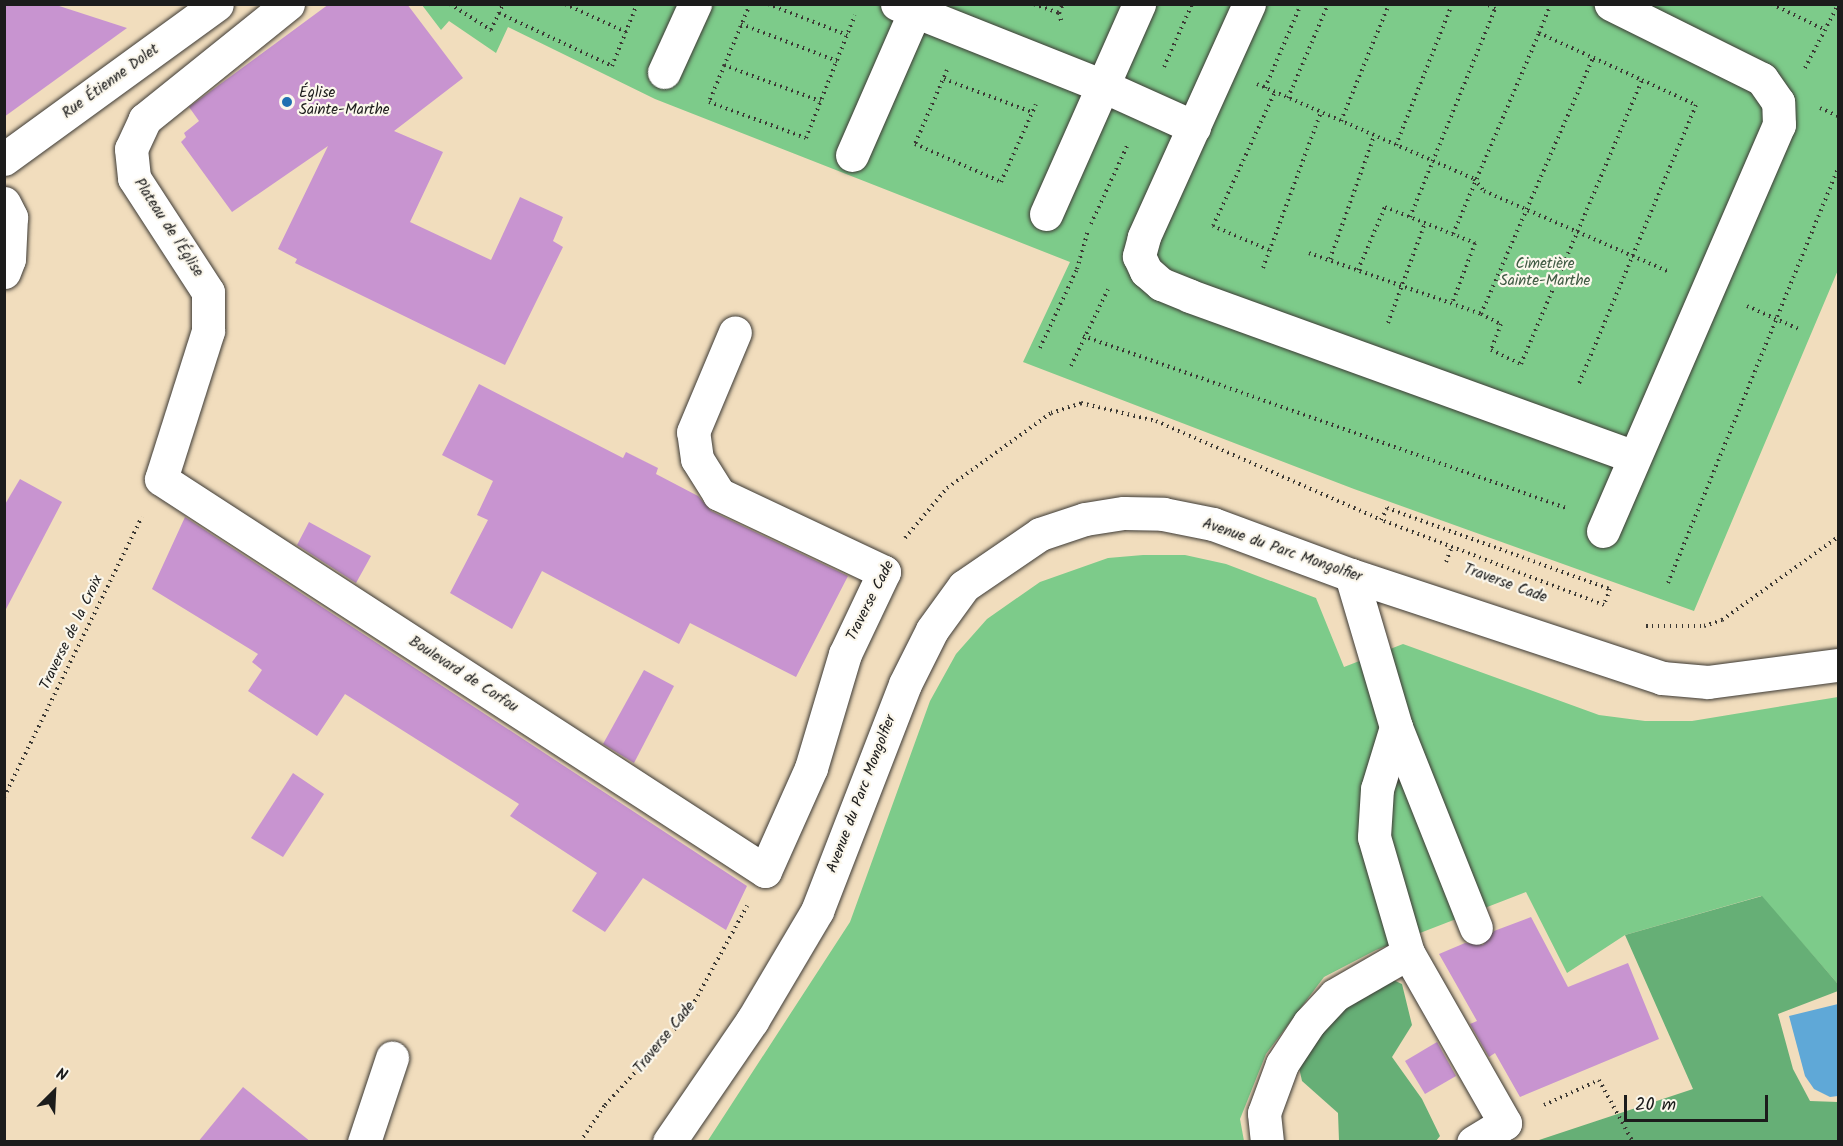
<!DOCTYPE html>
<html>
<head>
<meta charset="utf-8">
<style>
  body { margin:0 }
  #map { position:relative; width:1843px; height:1146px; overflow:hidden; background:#f1ddbd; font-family:Kalam,sans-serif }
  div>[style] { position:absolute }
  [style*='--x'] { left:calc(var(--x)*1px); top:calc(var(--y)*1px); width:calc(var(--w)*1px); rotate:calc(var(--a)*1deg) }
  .green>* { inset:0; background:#7dcb8a }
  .forest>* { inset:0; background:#66af76 }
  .water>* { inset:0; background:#5fa8d7 }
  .building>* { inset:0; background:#c894d0 }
  .path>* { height:4px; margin-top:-2px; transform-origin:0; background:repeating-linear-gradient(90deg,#3c3934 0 1.5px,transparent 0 6px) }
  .roads { filter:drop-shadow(0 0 2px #3c3934) drop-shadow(0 0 2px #3c3934) }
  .minor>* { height:33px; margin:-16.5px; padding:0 16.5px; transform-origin:16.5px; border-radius:16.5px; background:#fff }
  .dots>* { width:16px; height:16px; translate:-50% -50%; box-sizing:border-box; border:3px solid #fbf7ec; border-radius:50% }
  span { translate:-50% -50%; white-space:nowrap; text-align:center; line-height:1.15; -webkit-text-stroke:4.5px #fbf7ec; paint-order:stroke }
  .street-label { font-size:15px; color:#1c1c1c }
  .poi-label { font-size:15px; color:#1c1c1c }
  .left { translate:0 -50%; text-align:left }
  .park-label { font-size:15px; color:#3e5942 }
  .frame { position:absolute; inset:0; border:6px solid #1c1c1c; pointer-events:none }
  .north { position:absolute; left:24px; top:1062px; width:60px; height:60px; -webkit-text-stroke:4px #fbf7ec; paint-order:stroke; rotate:24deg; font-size:16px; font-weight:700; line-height:24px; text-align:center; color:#1c1c1c }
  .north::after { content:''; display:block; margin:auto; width:21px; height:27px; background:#1c1c1c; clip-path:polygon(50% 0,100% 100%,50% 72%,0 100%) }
  .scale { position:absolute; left:1624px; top:1095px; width:144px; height:27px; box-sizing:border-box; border:3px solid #1c1c1c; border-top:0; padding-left:8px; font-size:18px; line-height:21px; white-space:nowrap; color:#1c1c1c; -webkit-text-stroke:4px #fbf7ec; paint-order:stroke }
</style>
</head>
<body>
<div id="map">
  <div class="green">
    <i style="clip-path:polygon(422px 5px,1838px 5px,1838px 270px,1694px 611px,1354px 489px,1023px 362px,1070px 262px,655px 99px,508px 27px,496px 53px,449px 21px,441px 30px)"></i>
    <i style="clip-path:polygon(1143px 555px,1185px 555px,1226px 564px,1316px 598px,1344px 667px,1403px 644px,1599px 715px,1645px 721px,1692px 721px,1838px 697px,1838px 984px,1761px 896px,1625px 935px,1567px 973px,1526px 892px,1376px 950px,1324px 977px,1266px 1054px,1240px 1119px,1244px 1141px,707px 1142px,850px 922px,930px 701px,956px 654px,987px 619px,1040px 582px,1108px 558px)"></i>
  </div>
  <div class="forest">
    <i style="clip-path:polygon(1762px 896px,1838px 984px,1838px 991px,1778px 1014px,1793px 1069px,1810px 1101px,1838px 1102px,1838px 1141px,1536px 1141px,1693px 1089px,1625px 935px)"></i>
    <i style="clip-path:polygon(1362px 966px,1402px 984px,1412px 1025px,1392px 1057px,1422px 1099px,1440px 1136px,1436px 1141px,1339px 1141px,1338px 1113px,1302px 1081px,1292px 1036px)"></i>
  </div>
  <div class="water">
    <i style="clip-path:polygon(1838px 1004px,1838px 1096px,1830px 1097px,1814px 1089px,1805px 1076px,1789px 1016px)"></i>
  </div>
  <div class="building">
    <i style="clip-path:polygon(4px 4px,53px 4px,127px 28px,4px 117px)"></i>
    <i style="clip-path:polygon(329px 4px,407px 4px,463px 78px,394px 131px,443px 152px,410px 222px,491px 260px,520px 197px,563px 217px,553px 241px,563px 247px,505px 365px,295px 263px,297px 259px,278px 249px,328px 146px,232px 212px,181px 142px,186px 137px,184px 133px,199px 121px,189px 107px)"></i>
    <i style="clip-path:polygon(479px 384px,623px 458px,626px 452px,658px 468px,656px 474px,698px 496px,711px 511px,848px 576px,796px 677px,690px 623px,679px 644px,542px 571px,512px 629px,450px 593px,488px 520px,477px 515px,493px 481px,442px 455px)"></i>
    <i style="clip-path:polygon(20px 479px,62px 502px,4px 613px,4px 506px)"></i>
    <i style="clip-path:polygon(185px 517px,747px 886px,726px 930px,643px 878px,605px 932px,572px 911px,597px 873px,510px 816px,519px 804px,345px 694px,317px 736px,248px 691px,262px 670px,252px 662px,258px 654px,152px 589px)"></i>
    <i style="clip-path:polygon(309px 522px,371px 556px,356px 583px,297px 545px)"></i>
    <i style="clip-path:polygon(644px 670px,674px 686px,634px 763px,603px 744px)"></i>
    <i style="clip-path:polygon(293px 773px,324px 794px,283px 857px,251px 838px)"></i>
    <i style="clip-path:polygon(1531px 917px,1568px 987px,1628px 963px,1659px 1039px,1520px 1097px,1495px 1053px,1489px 1057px,1470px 1024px,1477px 1021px,1439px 954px,1465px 943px,1483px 945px,1494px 931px)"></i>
    <i style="clip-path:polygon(1437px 1042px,1456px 1076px,1425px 1094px,1405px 1061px)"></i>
    <i style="clip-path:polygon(243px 1087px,311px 1142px,198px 1142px)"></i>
  </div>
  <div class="path">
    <i style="--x:450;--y:4;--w:49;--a:32.4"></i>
    <i style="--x:491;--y:30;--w:29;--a:-65"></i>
    <i style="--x:565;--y:4;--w:67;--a:24.7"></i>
    <i style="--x:750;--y:4;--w:106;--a:112.7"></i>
    <i style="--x:709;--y:102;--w:103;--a:20.4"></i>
    <i style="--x:806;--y:138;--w:132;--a:-68.3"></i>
    <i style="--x:768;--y:4;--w:85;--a:21.4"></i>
    <i style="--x:1034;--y:4;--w:27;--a:20"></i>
    <i style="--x:1059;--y:13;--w:10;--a:-66"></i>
    <i style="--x:1772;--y:4;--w:57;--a:26.1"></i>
    <i style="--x:499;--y:13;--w:125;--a:25.1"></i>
    <i style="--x:612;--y:66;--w:67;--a:-68"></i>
    <i style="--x:1059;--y:13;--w:11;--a:75"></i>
    <i style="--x:741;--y:24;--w:103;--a:21.1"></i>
    <i style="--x:1539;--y:33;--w:31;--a:-68"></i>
    <i style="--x:724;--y:65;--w:103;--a:20.6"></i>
    <i style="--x:1164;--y:67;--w:69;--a:-66"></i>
    <i style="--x:1805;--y:68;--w:71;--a:-62.4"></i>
    <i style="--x:947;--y:70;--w:81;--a:113.4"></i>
    <i style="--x:915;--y:144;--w:94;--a:23.8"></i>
    <i style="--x:1001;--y:182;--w:85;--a:-65.8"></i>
    <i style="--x:944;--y:79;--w:94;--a:20.6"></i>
    <i style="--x:1257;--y:84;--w:237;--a:23.6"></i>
    <i style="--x:1474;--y:179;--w:16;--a:50"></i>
    <i style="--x:1484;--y:191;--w:202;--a:23.6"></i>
    <i style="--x:1265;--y:88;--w:91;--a:-66.8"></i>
    <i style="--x:1288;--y:98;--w:102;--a:-66.9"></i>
    <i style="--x:1820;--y:108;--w:20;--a:24"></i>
    <i style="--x:1341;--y:121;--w:126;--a:-67.7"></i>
    <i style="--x:1396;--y:145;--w:152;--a:-68.3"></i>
    <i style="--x:1410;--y:217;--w:225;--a:-67.8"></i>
    <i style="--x:1495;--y:9;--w:9;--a:-148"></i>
    <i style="--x:1091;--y:224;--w:88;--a:-65.2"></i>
    <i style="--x:1453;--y:234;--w:219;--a:-66.8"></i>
    <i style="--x:1539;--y:33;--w:113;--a:24.5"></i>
    <i style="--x:1269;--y:250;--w:61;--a:-156.8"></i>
    <i style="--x:1213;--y:226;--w:148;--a:-65.2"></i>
    <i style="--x:1309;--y:253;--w:182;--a:19.5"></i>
    <i style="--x:1481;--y:314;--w:279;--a:-66.4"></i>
    <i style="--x:1330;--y:259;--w:131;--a:-70.3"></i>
    <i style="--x:1263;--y:268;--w:166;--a:-69.6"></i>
    <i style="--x:1358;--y:270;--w:69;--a:-66.8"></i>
    <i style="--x:1385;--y:207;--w:97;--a:21.8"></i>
    <i style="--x:1475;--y:243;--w:65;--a:110.7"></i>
    <i style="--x:1747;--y:306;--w:59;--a:24"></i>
    <i style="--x:1481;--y:314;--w:22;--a:27"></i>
    <i style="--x:1501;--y:324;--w:28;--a:111"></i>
    <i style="--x:1491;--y:350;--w:33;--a:25"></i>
    <i style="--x:1521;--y:364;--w:309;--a:-66.9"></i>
    <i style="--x:1642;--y:80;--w:60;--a:24.8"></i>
    <i style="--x:1696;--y:105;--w:302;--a:112.8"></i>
    <i style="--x:1388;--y:323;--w:107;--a:-69.7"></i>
    <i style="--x:1083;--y:336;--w:513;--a:19.6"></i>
    <i style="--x:1040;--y:348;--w:87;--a:-64.9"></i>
    <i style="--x:1077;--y:269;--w:40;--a:-74"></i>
    <i style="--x:1071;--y:366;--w:85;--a:-64.3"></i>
    <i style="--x:905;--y:538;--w:65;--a:-50"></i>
    <i style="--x:947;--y:488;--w:128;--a:-35.8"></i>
    <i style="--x:1051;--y:413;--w:32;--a:-18"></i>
    <i style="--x:1081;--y:403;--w:77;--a:13.5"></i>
    <i style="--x:1156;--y:421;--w:246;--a:23.7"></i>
    <i style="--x:1381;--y:520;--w:13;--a:-63"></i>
    <i style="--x:1387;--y:508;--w:237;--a:20"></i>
    <i style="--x:1610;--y:589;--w:17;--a:111"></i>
    <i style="--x:1604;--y:605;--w:239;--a:-159.1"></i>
    <i style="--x:1446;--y:562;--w:17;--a:-69"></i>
    <i style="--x:1668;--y:583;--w:448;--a:-67.7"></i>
    <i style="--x:1646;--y:626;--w:58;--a:0"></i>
    <i style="--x:1704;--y:626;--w:19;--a:-18"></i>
    <i style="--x:1722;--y:620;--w:143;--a:-35.6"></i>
    <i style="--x:4;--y:797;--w:312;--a:-63.8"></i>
    <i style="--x:1544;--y:1105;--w:60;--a:-24.4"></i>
    <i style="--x:1599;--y:1080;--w:71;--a:61.3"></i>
    <i style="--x:580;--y:1142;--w:45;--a:-56"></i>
    <i style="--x:605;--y:1105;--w:120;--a:-47.4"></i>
    <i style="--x:686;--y:1017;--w:127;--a:-61.2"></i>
  </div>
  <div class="roads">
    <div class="minor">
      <i style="--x:288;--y:4;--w:184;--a:141.2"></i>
      <i style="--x:145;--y:119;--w:33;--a:115"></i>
      <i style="--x:131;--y:149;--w:29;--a:84"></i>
      <i style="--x:134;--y:178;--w:136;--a:57"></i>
      <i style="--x:208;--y:292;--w:39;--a:90"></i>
      <i style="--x:208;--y:331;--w:155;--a:107.6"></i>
      <i style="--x:161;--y:479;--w:720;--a:32.98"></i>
      <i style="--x:765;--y:871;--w:113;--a:-65.9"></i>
      <i style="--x:811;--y:768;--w:119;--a:-73.4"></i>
      <i style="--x:845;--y:654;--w:91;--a:-64.6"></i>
      <i style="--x:884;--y:572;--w:183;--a:-154.7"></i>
      <i style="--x:719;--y:494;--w:41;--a:-122.2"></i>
      <i style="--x:697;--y:459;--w:27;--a:-98"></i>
      <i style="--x:693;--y:432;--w:108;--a:-67.2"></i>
      <i style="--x:897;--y:4;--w:222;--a:21.7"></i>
      <i style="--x:1103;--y:86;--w:100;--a:24.3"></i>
      <i style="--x:1249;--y:4;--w:256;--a:114.3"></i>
      <i style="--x:1144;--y:237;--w:20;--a:105"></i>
      <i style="--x:1139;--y:256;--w:17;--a:65"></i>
      <i style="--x:1146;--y:271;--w:20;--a:41"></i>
      <i style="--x:1161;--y:284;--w:31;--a:22"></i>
      <i style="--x:1190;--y:296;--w:471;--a:19.9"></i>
      <i style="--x:664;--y:72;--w:75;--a:-65.5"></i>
      <i style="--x:852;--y:155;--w:165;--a:-66.4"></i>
      <i style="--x:4;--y:159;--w:263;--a:-36"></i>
      <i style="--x:4;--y:203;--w:16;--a:63"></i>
      <i style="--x:11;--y:217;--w:42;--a:92.7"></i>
      <i style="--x:9;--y:259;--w:14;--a:111"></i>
      <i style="--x:1046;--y:214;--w:230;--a:-66.1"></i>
      <i style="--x:1603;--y:531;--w:443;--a:-66.6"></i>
      <i style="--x:1779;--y:125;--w:23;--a:-92"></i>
      <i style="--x:1778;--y:102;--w:28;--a:-125"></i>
      <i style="--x:1762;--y:79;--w:169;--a:-153.6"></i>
      <i style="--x:1351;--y:575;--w:159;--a:73.5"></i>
      <i style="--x:1396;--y:727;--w:65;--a:107"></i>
      <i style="--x:1377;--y:789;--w:48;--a:93.6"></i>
      <i style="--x:1374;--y:837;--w:121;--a:73.7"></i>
      <i style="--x:1408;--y:953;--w:196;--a:60.3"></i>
      <i style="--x:1505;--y:1123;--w:37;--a:149"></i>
      <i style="--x:1396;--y:727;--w:216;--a:68.3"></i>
      <i style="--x:364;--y:1142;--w:89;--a:-71.6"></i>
      <i style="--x:669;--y:1142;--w:147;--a:-55.6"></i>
      <i style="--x:752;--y:1021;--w:128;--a:-59.4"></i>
      <i style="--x:817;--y:911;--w:243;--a:-68.8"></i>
      <i style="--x:905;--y:684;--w:60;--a:-63.4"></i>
      <i style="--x:932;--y:630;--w:54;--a:-54"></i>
      <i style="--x:964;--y:586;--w:92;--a:-34.4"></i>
      <i style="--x:1040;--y:534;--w:47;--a:-18.4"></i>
      <i style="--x:1085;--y:519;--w:39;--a:-9"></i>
      <i style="--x:1124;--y:513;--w:39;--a:1"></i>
      <i style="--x:1163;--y:514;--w:51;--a:11.3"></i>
      <i style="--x:1213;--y:524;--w:147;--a:20.3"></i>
      <i style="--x:1351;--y:575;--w:328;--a:18.3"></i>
      <i style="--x:1662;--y:678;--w:46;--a:5"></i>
      <i style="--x:1708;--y:682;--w:131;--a:-7.5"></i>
      <i style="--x:1267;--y:1142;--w:29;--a:-96"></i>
      <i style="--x:1264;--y:1113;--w:52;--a:-69.8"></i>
      <i style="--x:1282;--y:1064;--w:49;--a:-56.6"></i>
      <i style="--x:1309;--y:1023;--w:38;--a:-47"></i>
      <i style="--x:1335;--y:995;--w:84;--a:-29.9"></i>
    </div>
  </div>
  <div class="dots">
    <i style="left:287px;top:102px;background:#1f6fb2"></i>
  </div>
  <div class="street-label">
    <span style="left:111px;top:82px;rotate:-36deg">Rue Étienne Dolet</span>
    <span style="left:168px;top:228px;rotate:57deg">Plateau de l'Église</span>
    <span style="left:1282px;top:551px;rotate:19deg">Avenue du Parc Mongolfier</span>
    <span style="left:1505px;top:584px;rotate:20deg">Traverse Cade</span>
    <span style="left:871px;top:601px;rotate:-63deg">Traverse Cade</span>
    <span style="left:72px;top:633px;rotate:-64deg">Traverse de la Croix</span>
    <span style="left:463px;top:675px;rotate:33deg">Boulevard de Corfou</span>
    <span style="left:862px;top:794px;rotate:-69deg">Avenue du Parc Mongolfier</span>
    <span style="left:665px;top:1038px;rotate:-51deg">Traverse Cade</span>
  </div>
  <div class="poi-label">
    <span class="left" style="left:299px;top:102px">Église<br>Sainte-Marthe</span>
  </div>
  <div class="park-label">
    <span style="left:1545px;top:273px">Cimetière<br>Sainte-Marthe</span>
  </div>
  <div class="frame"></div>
  <div class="north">N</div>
  <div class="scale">20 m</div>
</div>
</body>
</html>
